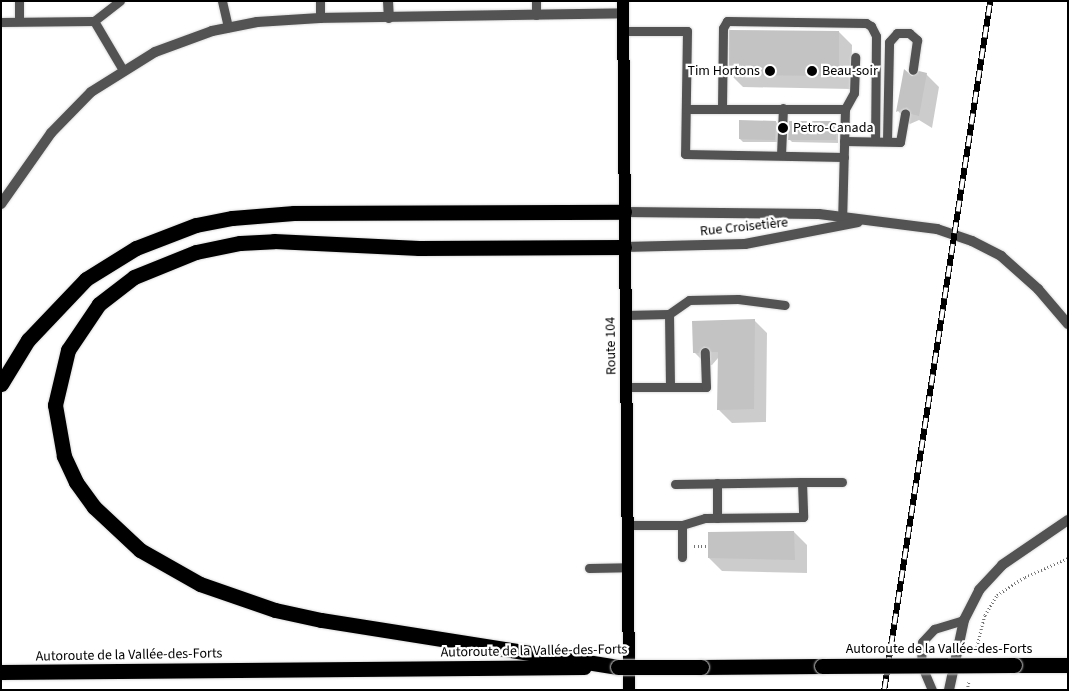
<!DOCTYPE html>
<html>
<head>
<meta charset="utf-8">
<style>
  body { margin:0 }
  #map { position:relative; width:1069px; height:691px; overflow:hidden; background:#fff; font-family:"Source Sans 3",sans-serif }
  div>[style] { position:absolute }
  [style*='--x'] { left:calc(var(--x)*1px); top:calc(var(--y)*1px); width:calc(var(--w)*1px); rotate:calc(var(--a)*1deg) }
  .shadow>* { inset:0; background:#0003 }
  .building>* { inset:0; background:#c3c3c3 }
  .path>* { height:3px; margin-top:-1.5px; transform-origin:0; background:repeating-linear-gradient(90deg,#757575 0 1px,transparent 0 3.5px) }
  .roads { filter:drop-shadow(0 0 1px #dbdbdb) drop-shadow(0 0 1px #dbdbdb) }
  .service>* { height:9px; margin:-4.5px; padding:0 4.5px; transform-origin:4.5px; border-radius:4.5px; background:#535353 }
  .minor>* { height:10px; margin:-5px; padding:0 5px; transform-origin:5px; border-radius:5px; background:#535353 }
  .primary>* { height:12px; margin:-6px; padding:0 6px; transform-origin:6px; border-radius:6px; background:#000 }
  .motorway>* { height:15px; margin:-7.5px; padding:0 7.5px; transform-origin:7.5px; border-radius:7.5px; background:#000 }
  .rail>* { height:5.5px; margin-top:-2.75px; transform-origin:0; background:repeating-linear-gradient(90deg,#fff 0 11px,#000 0 22px); box-sizing:border-box; border-block:1px solid #000 }
  .bridges { filter:drop-shadow(0 0 1px #dbdbdb) drop-shadow(0 0 1px #dbdbdb) }
  .motorway-bridge>* { height:15px; margin:-7.5px; padding:0 7.5px; transform-origin:7.5px; border-radius:7.5px; background:#000 }
  .dots>* { width:14px; height:14px; translate:-50% -50%; box-sizing:border-box; border:2px solid #fff; border-radius:50% }
  span { translate:-50% -50%; white-space:nowrap; text-align:center; line-height:1.15; -webkit-text-stroke:4.5px #fff; paint-order:stroke }
  .poi-label { font-size:14px; color:#000 }
  .right { translate:-100% -50%; text-align:right }
  .left { translate:0 -50%; text-align:left }
  .street-label { font-size:14px; color:#000 }
  .frame { position:absolute; inset:0; border:2px solid #000; pointer-events:none }
</style>
</head>
<body>
<div id="map">
  <div class="shadow">
    <i style="clip-path:polygon(839px 32px,852px 45px,851px 89px,743px 87px,730px 74px)"></i>
    <i style="clip-path:polygon(926px 74px,939px 87px,932px 128px,919px 120px,910px 124px,898px 111px,912px 78px)"></i>
    <i style="clip-path:polygon(776px 122px,779px 125px,778px 142px,743px 142px,740px 139px)"></i>
    <i style="clip-path:polygon(835px 123px,838px 126px,838px 143px,792px 142px,789px 139px)"></i>
    <i style="clip-path:polygon(754px 320px,767px 333px,766px 422px,732px 423px,719px 410px,718px 358px,712px 365px,707px 365px,694px 352px,693px 322px)"></i>
    <i style="clip-path:polygon(794px 532px,807px 545px,807px 573px,722px 571px,709px 558px)"></i>
  </div>
  <div class="building">
    <i style="clip-path:polygon(729px 30px,839px 31px,839px 76px,729px 75px)"></i>
    <i style="clip-path:polygon(904px 69px,912px 76px,919px 71px,927px 73px,919px 116px,911px 114px,907px 107px,896px 112px)"></i>
    <i style="clip-path:polygon(739px 120px,776px 121px,775px 140px,739px 139px)"></i>
    <i style="clip-path:polygon(789px 121px,836px 121px,836px 140px,788px 140px)"></i>
    <i style="clip-path:polygon(755px 319px,754px 409px,717px 410px,718px 352px,711px 352px,704px 346px,699px 353px,693px 353px,692px 321px)"></i>
    <i style="clip-path:polygon(794px 531px,795px 560px,708px 558px,708px 532px)"></i>
  </div>
  <div class="path">
    <i style="--x:694;--y:546;--w:14;--a:0"></i>
    <i style="--x:976;--y:650;--w:36;--a:-76"></i>
    <i style="--x:985;--y:615;--w:23;--a:-59"></i>
    <i style="--x:997;--y:595;--w:33;--a:-33"></i>
    <i style="--x:1025;--y:577;--w:47;--a:-23.8"></i>
    <i style="--x:967;--y:690;--w:9;--a:-77"></i>
  </div>
  <div class="roads">
    <div class="service">
      <i style="--x:19;--y:1;--w:20;--a:90"></i>
      <i style="--x:222;--y:1;--w:27;--a:77"></i>
      <i style="--x:320;--y:1;--w:17;--a:90"></i>
      <i style="--x:536;--y:1;--w:14;--a:90"></i>
      <i style="--x:94;--y:21;--w:33;--a:-38"></i>
      <i style="--x:1;--y:22;--w:93;--a:-0.6"></i>
      <i style="--x:94;--y:21;--w:57;--a:59.4"></i>
      <i style="--x:623;--y:31;--w:64;--a:0"></i>
      <i style="--x:687;--y:31;--w:123;--a:90.9"></i>
      <i style="--x:685;--y:154;--w:159;--a:1.1"></i>
      <i style="--x:686;--y:109;--w:159;--a:0"></i>
      <i style="--x:722;--y:109;--w:81;--a:-89.3"></i>
      <i style="--x:723;--y:28;--w:8;--a:-60"></i>
      <i style="--x:727;--y:21;--w:139;--a:0.8"></i>
      <i style="--x:866;--y:23;--w:6;--a:31"></i>
      <i style="--x:871;--y:26;--w:11;--a:63"></i>
      <i style="--x:876;--y:36;--w:105;--a:90.5"></i>
      <i style="--x:844;--y:141;--w:56;--a:1"></i>
      <i style="--x:900;--y:142;--w:29;--a:-80"></i>
      <i style="--x:887;--y:141;--w:99;--a:-88.8"></i>
      <i style="--x:889;--y:42;--w:12;--a:-48"></i>
      <i style="--x:897;--y:33;--w:12;--a:0"></i>
      <i style="--x:909;--y:33;--w:11;--a:41"></i>
      <i style="--x:917;--y:40;--w:30;--a:98"></i>
      <i style="--x:781;--y:155;--w:47;--a:-87.6"></i>
      <i style="--x:842;--y:223;--w:114;--a:-88.5"></i>
      <i style="--x:845;--y:109;--w:18;--a:-61"></i>
      <i style="--x:854;--y:93;--w:36;--a:-88"></i>
      <i style="--x:669;--y:314;--w:24;--a:-35"></i>
      <i style="--x:689;--y:300;--w:49;--a:-1.2"></i>
      <i style="--x:738;--y:299;--w:47;--a:7.3"></i>
      <i style="--x:625;--y:315;--w:44;--a:-1.3"></i>
      <i style="--x:669;--y:314;--w:73;--a:89.2"></i>
      <i style="--x:626;--y:387;--w:80;--a:0"></i>
      <i style="--x:706;--y:387;--w:35;--a:-92"></i>
      <i style="--x:802;--y:482;--w:40;--a:0"></i>
      <i style="--x:717;--y:483;--w:35;--a:90"></i>
      <i style="--x:675;--y:484;--w:127;--a:-0.9"></i>
      <i style="--x:802;--y:482;--w:35;--a:88"></i>
      <i style="--x:803;--y:517;--w:98;--a:179.4"></i>
      <i style="--x:705;--y:518;--w:24;--a:163"></i>
      <i style="--x:628;--y:525;--w:54;--a:0"></i>
      <i style="--x:682;--y:525;--w:32;--a:90"></i>
      <i style="--x:589;--y:568;--w:39;--a:-1"></i>
      <i style="--x:932;--y:690;--w:28;--a:-113"></i>
      <i style="--x:921;--y:664;--w:22;--a:-87"></i>
      <i style="--x:922;--y:642;--w:18;--a:-47"></i>
      <i style="--x:934;--y:629;--w:31;--a:-17"></i>
    </div>
    <div class="minor">
      <i style="--x:388;--y:1;--w:17;--a:87"></i>
      <i style="--x:1;--y:204;--w:87;--a:-54.8"></i>
      <i style="--x:51;--y:133;--w:57;--a:-45.7"></i>
      <i style="--x:91;--y:92;--w:75;--a:-32"></i>
      <i style="--x:155;--y:52;--w:61;--a:-20.2"></i>
      <i style="--x:212;--y:31;--w:46;--a:-11.3"></i>
      <i style="--x:257;--y:22;--w:63;--a:-3.6"></i>
      <i style="--x:320;--y:18;--w:303;--a:-0.9"></i>
      <i style="--x:624;--y:212;--w:195;--a:0.6"></i>
      <i style="--x:819;--y:214;--w:119;--a:7.2"></i>
      <i style="--x:937;--y:229;--w:37;--a:19"></i>
      <i style="--x:972;--y:241;--w:33;--a:27"></i>
      <i style="--x:1001;--y:256;--w:50;--a:41.7"></i>
      <i style="--x:1038;--y:289;--w:46;--a:49.4"></i>
      <i style="--x:624;--y:247;--w:121;--a:-1.4"></i>
      <i style="--x:745;--y:244;--w:115;--a:-11"></i>
      <i style="--x:949;--y:690;--w:72;--a:-77.9"></i>
      <i style="--x:964;--y:620;--w:34;--a:-63"></i>
      <i style="--x:979;--y:590;--w:34;--a:-47"></i>
      <i style="--x:1002;--y:565;--w:80;--a:-34.3"></i>
    </div>
    <div class="primary">
      <i style="--x:623;--y:1;--w:689;--a:89.5"></i>
    </div>
    <div class="motorway">
      <i style="--x:1;--y:384;--w:52;--a:-58.5"></i>
      <i style="--x:28;--y:340;--w:84;--a:-46.4"></i>
      <i style="--x:86;--y:279;--w:59;--a:-31.8"></i>
      <i style="--x:136;--y:248;--w:64;--a:-21"></i>
      <i style="--x:196;--y:225;--w:37;--a:-11"></i>
      <i style="--x:232;--y:218;--w:62;--a:-4.6"></i>
      <i style="--x:294;--y:213;--w:330;--a:-0.2"></i>
      <i style="--x:1014;--y:665;--w:54;--a:0"></i>
      <i style="--x:618;--y:667;--w:301;--a:-171"></i>
      <i style="--x:321;--y:620;--w:47;--a:-167.7"></i>
      <i style="--x:275;--y:610;--w:79;--a:-160.9"></i>
      <i style="--x:200;--y:584;--w:69;--a:-150.5"></i>
      <i style="--x:140;--y:550;--w:63;--a:-136.9"></i>
      <i style="--x:94;--y:507;--w:31;--a:-126"></i>
      <i style="--x:76;--y:482;--w:29;--a:-115"></i>
      <i style="--x:64;--y:456;--w:52;--a:-100"></i>
      <i style="--x:55;--y:405;--w:57;--a:-76.7"></i>
      <i style="--x:68;--y:350;--w:55;--a:-56"></i>
      <i style="--x:99;--y:304;--w:44;--a:-37.6"></i>
      <i style="--x:134;--y:277;--w:67;--a:-22"></i>
      <i style="--x:196;--y:252;--w:45;--a:-11.6"></i>
      <i style="--x:240;--y:243;--w:34;--a:-3"></i>
      <i style="--x:274;--y:241;--w:145;--a:2.8"></i>
      <i style="--x:419;--y:248;--w:205;--a:-0.3"></i>
      <i style="--x:701;--y:667;--w:121;--a:-0.5"></i>
      <i style="--x:1;--y:672;--w:583;--a:-0.49"></i>
    </div>
  </div>
  <div class="rail">
    <i style="--x:884;--y:690;--w:697;--a:-81.25"></i>
  </div>
  <div class="bridges">
    <div class="motorway-bridge">
      <i style="--x:822;--y:666;--w:192;--a:-0.3"></i>
      <i style="--x:618;--y:667;--w:83;--a:0"></i>
    </div>
  </div>
  <div class="dots">
    <i style="left:770px;top:71px;background:#000"></i>
    <i style="left:812px;top:71px;background:#000"></i>
    <i style="left:783px;top:128px;background:#000"></i>
  </div>
  <div class="poi-label">
    <span class="right" style="left:760px;top:71px">Tim Hortons</span>
    <span class="left" style="left:822px;top:71px">Beau-soir</span>
    <span class="left" style="left:793px;top:128px">Petro-Canada</span>
  </div>
  <div class="street-label">
    <span style="left:744px;top:227px;rotate:-6deg">Rue Croisetière</span>
    <span style="left:611px;top:346px;rotate:-91deg">Route 104</span>
    <span style="left:939px;top:649px">Autoroute de la Vallée-des-Forts</span>
    <span style="left:534px;top:651px;rotate:-1deg">Autoroute de la Vallée-des-Forts</span>
    <span style="left:129px;top:655px;rotate:-1deg">Autoroute de la Vallée-des-Forts</span>
  </div>
  <div class="frame"></div>
</div>
</body>
</html>
